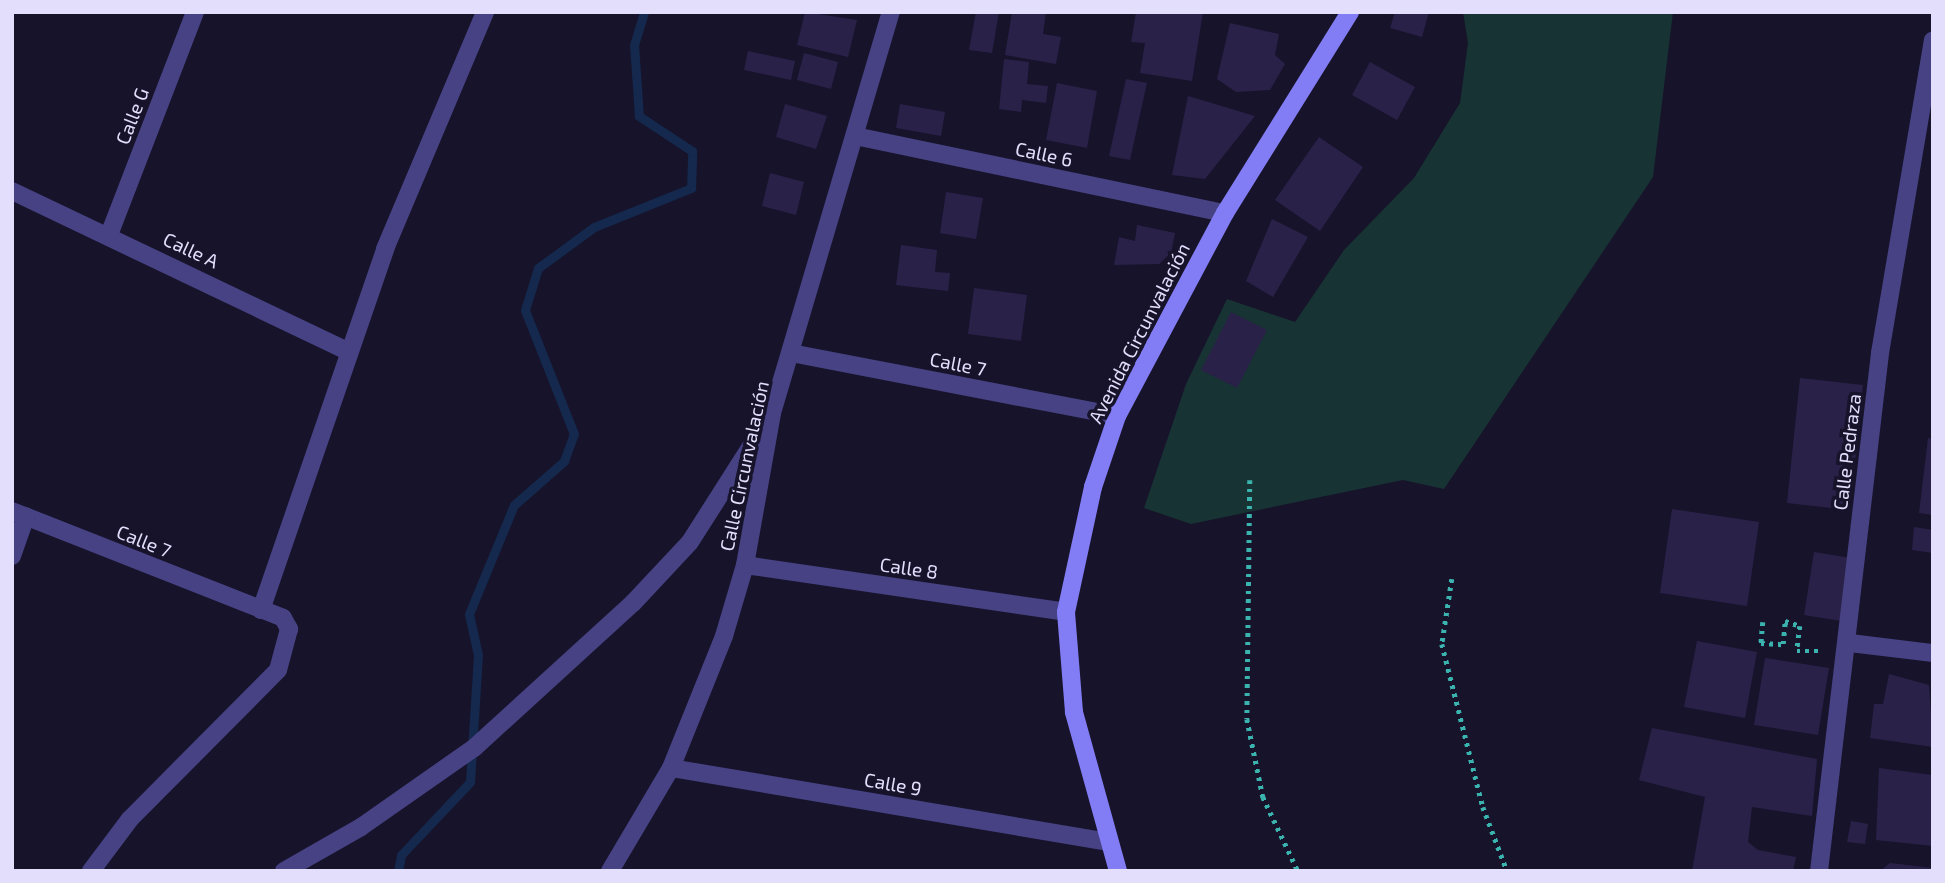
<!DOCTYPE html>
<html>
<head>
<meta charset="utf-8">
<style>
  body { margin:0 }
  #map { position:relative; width:1945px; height:883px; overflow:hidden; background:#17132a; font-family:"Exo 2",sans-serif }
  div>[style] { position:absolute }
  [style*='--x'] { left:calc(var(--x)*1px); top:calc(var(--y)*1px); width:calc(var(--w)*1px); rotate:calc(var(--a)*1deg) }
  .green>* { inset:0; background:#173333 }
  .stream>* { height:9px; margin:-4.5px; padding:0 4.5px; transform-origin:4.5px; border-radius:4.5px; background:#14294d }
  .building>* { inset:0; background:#2a2149 }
  .path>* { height:4.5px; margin-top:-2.25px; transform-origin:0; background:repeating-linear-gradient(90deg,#3bb3ae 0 3.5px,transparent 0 8.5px) }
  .street>* { height:18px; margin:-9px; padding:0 9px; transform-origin:9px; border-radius:9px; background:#464284 }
  .secondary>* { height:18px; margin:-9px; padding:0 9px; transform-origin:9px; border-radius:9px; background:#827df4 }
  span { translate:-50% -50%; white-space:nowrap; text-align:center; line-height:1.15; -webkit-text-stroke:7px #17132a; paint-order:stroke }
  .street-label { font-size:19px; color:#e2defc }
  .frame { position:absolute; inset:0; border:14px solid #e2defc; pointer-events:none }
</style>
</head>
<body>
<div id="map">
  <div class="green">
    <i style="clip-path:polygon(1463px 12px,1673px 12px,1653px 177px,1444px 489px,1403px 480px,1191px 524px,1144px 508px,1186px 384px,1227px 299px,1295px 322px,1344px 250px,1414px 178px,1460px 103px,1468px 43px)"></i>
  </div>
  <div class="stream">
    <i style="--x:398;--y:871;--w:16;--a:-79"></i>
    <i style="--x:401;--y:855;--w:100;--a:-46.6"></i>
    <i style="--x:470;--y:782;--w:127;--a:-86.4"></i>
    <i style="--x:478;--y:655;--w:42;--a:-102.4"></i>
    <i style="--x:469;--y:614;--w:118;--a:-67.6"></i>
    <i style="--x:514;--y:505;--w:67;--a:-41.3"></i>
    <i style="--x:564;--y:461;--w:29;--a:-70"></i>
    <i style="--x:574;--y:434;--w:133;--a:-111.6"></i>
    <i style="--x:525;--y:310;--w:44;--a:-72.8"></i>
    <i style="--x:538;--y:268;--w:69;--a:-36.2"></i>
    <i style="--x:594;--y:227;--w:105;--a:-21.9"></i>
    <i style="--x:691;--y:188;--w:37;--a:-88"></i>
    <i style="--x:692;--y:151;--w:64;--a:-146.6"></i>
    <i style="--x:639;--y:116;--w:71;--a:-94"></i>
    <i style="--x:634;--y:45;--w:34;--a:-73"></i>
  </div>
  <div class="building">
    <i style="clip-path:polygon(805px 12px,857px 20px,848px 57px,797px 45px)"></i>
    <i style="clip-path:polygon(976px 12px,999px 12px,992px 53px,969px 50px)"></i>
    <i style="clip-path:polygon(1012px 12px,1046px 12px,1043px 34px,1061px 37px,1056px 64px,1005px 55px)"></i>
    <i style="clip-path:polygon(1136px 12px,1203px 12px,1192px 81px,1140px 73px,1145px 43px,1131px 42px)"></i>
    <i style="clip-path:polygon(1395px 12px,1429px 12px,1422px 37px,1390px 28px)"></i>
    <i style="clip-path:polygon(1230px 23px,1279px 34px,1275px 55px,1285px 64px,1270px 90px,1236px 92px,1217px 79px)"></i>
    <i style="clip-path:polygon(748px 51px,795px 61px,791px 80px,744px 70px)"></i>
    <i style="clip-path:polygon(804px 53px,838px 62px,831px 89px,797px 80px)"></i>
    <i style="clip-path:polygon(1004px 59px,1029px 62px,1027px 84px,1048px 86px,1046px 103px,1022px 100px,1021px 112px,999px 109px)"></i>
    <i style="clip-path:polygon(1370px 62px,1415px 87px,1397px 120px,1352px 95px)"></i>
    <i style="clip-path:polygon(1126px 79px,1147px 83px,1130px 160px,1109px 156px)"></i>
    <i style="clip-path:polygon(1057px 83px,1097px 91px,1087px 148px,1046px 140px)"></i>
    <i style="clip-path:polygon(1188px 96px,1255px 116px,1205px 179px,1172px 175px)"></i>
    <i style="clip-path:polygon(785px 104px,827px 116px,816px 149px,776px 137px)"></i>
    <i style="clip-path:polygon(900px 104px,945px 112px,941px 136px,896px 128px)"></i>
    <i style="clip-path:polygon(1319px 137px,1363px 167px,1320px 231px,1275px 200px)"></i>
    <i style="clip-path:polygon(770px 173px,804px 182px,796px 215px,762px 206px)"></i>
    <i style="clip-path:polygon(946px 192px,983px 198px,976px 239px,940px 233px)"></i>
    <i style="clip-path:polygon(1272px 219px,1308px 237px,1273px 297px,1246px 281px)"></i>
    <i style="clip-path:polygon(1137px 225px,1175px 233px,1171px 253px,1159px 264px,1114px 265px,1119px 237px,1135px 241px)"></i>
    <i style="clip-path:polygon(901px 245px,937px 250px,935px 272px,950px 273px,948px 291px,896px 285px)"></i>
    <i style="clip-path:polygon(974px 288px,1027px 295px,1021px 341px,968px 334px)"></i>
    <i style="clip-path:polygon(1231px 312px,1267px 330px,1237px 388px,1201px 370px)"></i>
    <i style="clip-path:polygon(1800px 378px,1863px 385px,1850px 510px,1787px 503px)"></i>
    <i style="clip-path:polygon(1928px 438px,1933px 439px,1933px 515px,1919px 513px)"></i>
    <i style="clip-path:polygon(1672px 509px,1759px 522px,1747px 606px,1660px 593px)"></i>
    <i style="clip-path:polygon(1914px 527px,1933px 530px,1933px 553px,1912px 550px)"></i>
    <i style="clip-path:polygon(1814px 552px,1851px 558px,1841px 621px,1804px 615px)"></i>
    <i style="clip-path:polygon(1697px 641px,1757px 652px,1745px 718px,1684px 707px)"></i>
    <i style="clip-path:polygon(1765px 658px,1829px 668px,1818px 735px,1754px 725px)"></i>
    <i style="clip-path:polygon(1889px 674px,1929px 685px,1933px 747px,1870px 738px,1874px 704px,1883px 704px)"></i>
    <i style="clip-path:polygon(1652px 728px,1817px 759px,1812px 816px,1752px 807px,1748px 842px,1758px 850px,1796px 857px,1793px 871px,1692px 871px,1705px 797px,1639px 780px)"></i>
    <i style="clip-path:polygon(1879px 768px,1933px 775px,1933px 846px,1876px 840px)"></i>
    <i style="clip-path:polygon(1851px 821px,1868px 824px,1865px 844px,1847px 842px)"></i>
    <i style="clip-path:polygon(1890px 863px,1933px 868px,1933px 871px,1880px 871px)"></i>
  </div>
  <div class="path">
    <i style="--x:1250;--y:480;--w:239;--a:90.7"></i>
    <i style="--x:1247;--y:719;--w:80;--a:78.4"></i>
    <i style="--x:1263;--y:797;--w:82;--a:64.7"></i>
    <i style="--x:1452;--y:579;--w:66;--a:98.7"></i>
    <i style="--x:1442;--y:644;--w:168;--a:75.9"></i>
    <i style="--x:1483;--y:807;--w:68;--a:69.4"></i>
    <i style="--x:1763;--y:622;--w:21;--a:95"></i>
    <i style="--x:1761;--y:643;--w:22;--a:3"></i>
    <i style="--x:1783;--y:644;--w:23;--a:-85"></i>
    <i style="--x:1785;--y:621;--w:16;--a:18"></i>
    <i style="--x:1800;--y:626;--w:25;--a:97"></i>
    <i style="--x:1797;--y:651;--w:22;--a:0"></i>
  </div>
  <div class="street">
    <i style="--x:855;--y:136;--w:378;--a:11.8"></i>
    <i style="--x:12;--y:191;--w:373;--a:25.5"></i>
    <i style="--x:109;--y:235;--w:239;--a:-68.9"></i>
    <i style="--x:791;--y:353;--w:332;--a:10.9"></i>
    <i style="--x:12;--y:511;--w:291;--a:21.5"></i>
    <i style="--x:283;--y:618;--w:13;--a:61"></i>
    <i style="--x:289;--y:629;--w:42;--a:105"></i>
    <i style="--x:278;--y:670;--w:210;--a:134.8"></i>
    <i style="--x:130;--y:819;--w:65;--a:126.9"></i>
    <i style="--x:12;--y:556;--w:42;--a:-70.7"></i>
    <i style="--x:745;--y:565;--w:324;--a:8.3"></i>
    <i style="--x:261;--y:610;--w:382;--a:-71"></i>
    <i style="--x:385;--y:249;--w:257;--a:-67.1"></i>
    <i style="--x:1850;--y:643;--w:84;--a:6.9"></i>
    <i style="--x:671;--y:768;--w:443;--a:9.6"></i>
    <i style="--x:284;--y:871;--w:89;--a:-29.7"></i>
    <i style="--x:361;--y:827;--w:138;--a:-35"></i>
    <i style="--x:474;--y:748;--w:215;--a:-42.4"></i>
    <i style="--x:633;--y:603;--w:83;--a:-46.9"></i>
    <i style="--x:690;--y:542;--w:143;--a:-57.5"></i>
    <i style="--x:610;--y:871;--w:120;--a:-59.4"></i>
    <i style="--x:671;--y:768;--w:142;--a:-68.1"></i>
    <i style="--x:724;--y:636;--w:74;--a:-73.5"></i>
    <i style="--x:745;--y:565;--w:154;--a:-79.9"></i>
    <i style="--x:772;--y:413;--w:418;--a:-73.5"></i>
    <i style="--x:1819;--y:871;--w:522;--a:-83.28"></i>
    <i style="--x:1880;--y:353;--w:317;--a:-80.4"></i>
  </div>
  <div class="secondary">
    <i style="--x:1118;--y:871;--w:165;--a:-105.5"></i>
    <i style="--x:1074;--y:712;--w:100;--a:-94.6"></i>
    <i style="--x:1066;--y:612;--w:128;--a:-77.8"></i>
    <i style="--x:1093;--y:487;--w:75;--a:-71.3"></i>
    <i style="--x:1117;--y:416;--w:230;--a:-62"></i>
    <i style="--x:1225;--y:213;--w:237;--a:-58.1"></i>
  </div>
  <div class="street-label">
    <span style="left:132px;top:116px;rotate:-69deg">Calle G</span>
    <span style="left:1044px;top:154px;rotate:12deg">Calle 6</span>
    <span style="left:191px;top:250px;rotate:25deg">Calle A</span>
    <span style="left:1139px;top:333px;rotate:-63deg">Avenida Circunvalación</span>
    <span style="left:958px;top:364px;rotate:11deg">Calle 7</span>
    <span style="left:1847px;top:452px;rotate:-83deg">Calle Pedraza</span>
    <span style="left:744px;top:466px;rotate:-78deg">Calle Circunvalación</span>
    <span style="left:144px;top:541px;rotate:22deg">Calle 7</span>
    <span style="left:909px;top:568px;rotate:8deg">Calle 8</span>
    <span style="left:893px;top:784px;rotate:10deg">Calle 9</span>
  </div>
  <div class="frame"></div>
</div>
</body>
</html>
